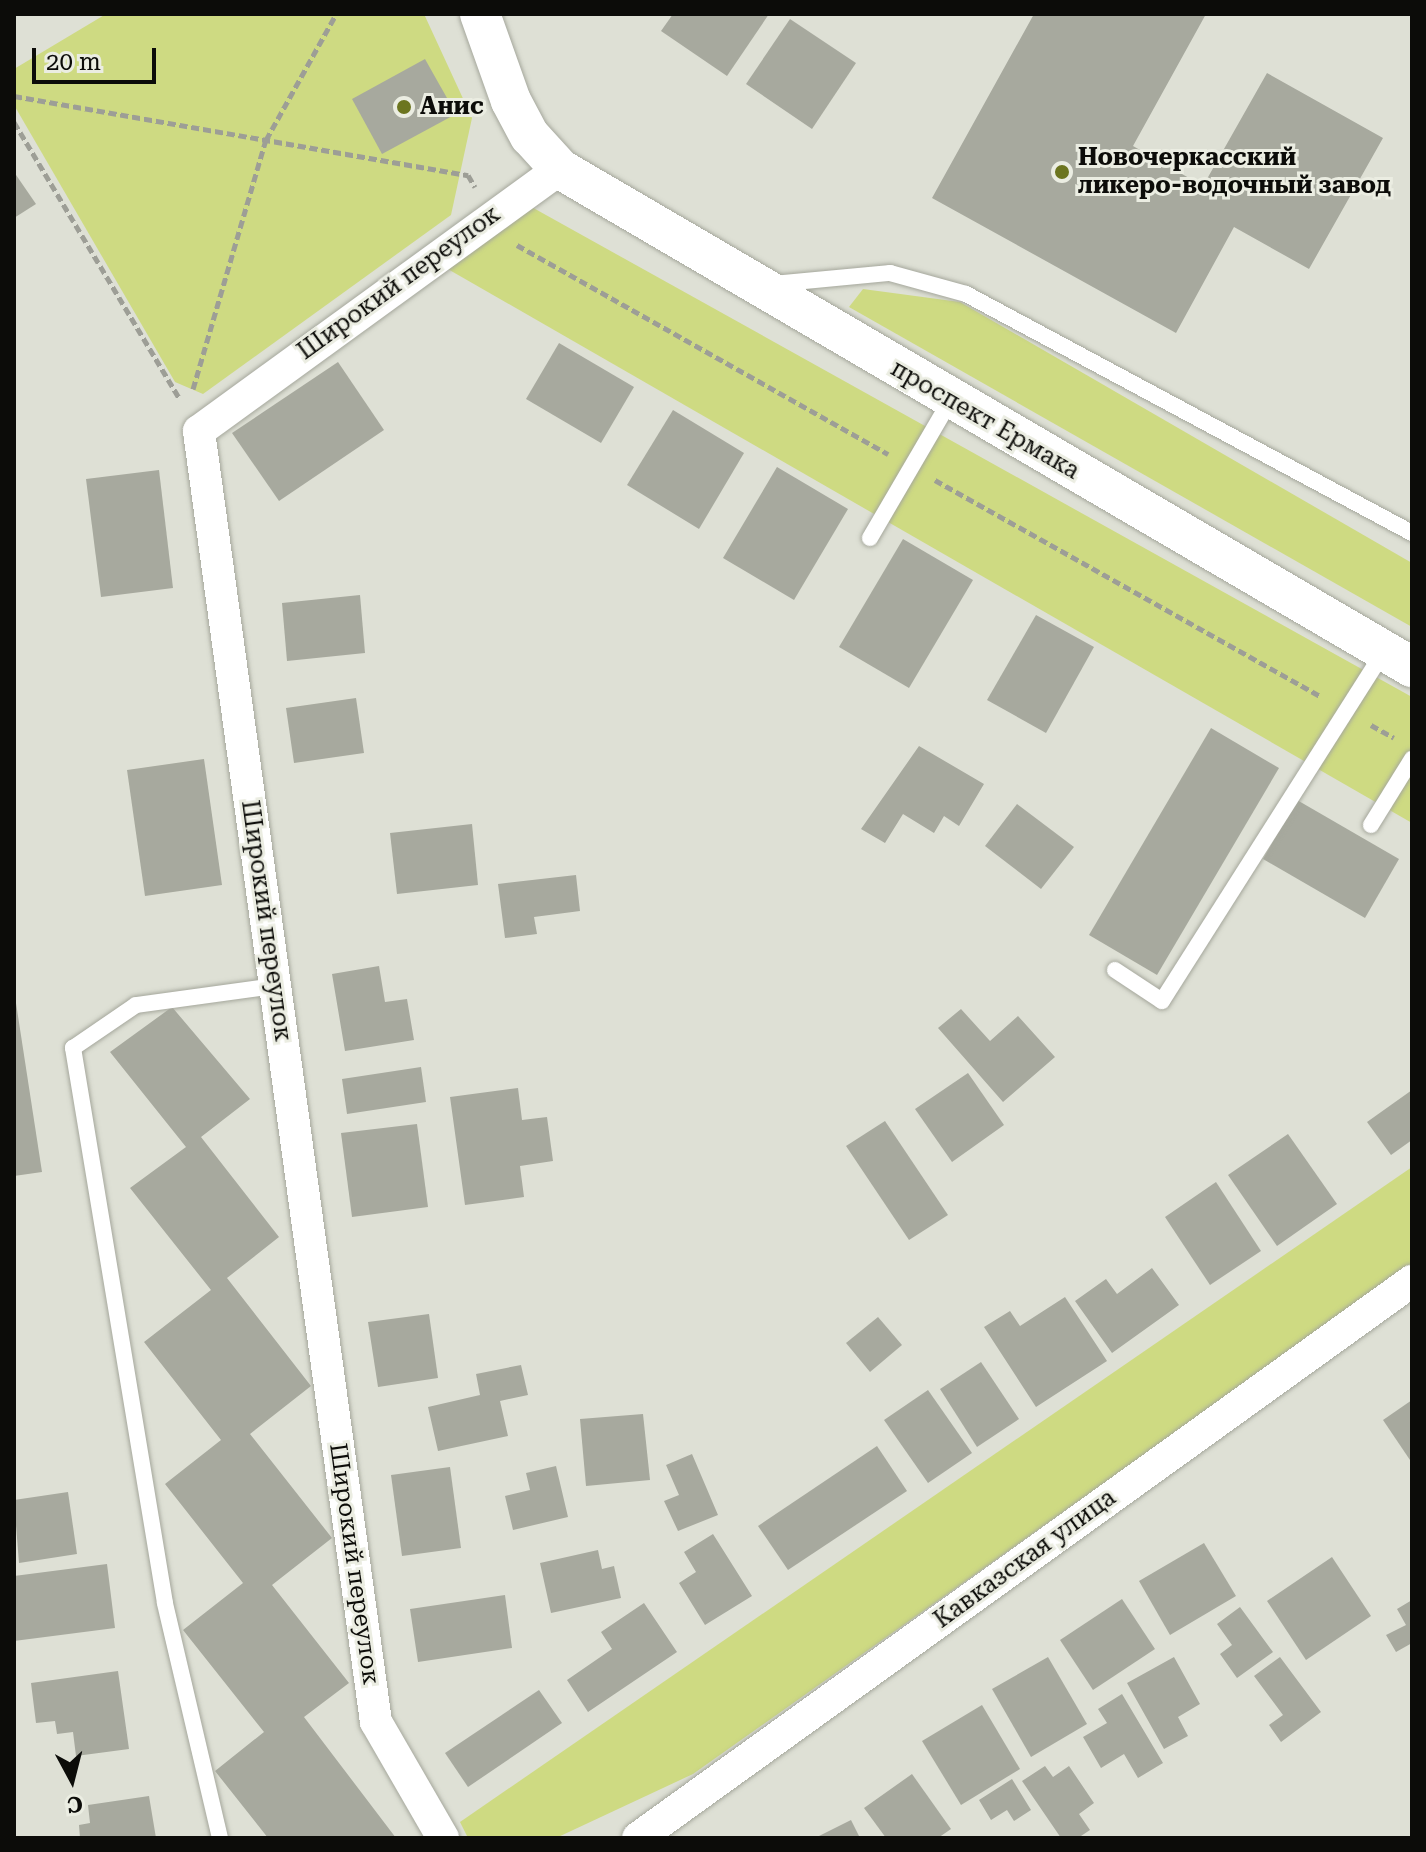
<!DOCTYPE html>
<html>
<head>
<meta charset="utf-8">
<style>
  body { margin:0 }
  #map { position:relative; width:1426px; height:1852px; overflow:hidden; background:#dee0d5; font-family:"Roboto Serif",serif }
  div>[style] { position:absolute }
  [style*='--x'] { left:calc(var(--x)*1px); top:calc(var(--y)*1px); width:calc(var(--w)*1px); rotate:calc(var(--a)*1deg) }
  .green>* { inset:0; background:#ceda82 }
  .building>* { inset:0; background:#a7a99e }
  .path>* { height:5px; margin-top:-2.5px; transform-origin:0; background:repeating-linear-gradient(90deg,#9d9e96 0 8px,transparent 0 12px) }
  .roads { filter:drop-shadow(0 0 2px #a5a79c) drop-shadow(0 0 2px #a5a79c) }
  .service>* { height:16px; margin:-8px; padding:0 8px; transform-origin:8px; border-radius:8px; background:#fff }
  .minor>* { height:32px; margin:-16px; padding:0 16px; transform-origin:16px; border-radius:16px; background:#fff }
  .tertiary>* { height:40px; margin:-20px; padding:0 20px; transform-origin:20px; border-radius:20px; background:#fff }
  .dots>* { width:22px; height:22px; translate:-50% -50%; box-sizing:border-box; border:4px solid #ebede2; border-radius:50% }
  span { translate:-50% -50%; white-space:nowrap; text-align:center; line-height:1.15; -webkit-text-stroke:6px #ebede2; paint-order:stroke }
  .poi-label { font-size:24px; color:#0c0c09; font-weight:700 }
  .left { translate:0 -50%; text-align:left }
  .street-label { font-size:24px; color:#0c0c09 }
  .frame { position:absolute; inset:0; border:16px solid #0c0c09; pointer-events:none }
  .north { position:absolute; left:32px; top:1740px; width:80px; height:80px; -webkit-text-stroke:6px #ebede2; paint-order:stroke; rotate:173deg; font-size:22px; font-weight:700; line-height:32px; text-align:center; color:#0c0c09 }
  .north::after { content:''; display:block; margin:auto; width:28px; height:36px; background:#0c0c09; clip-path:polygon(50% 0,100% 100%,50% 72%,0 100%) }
  .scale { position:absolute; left:32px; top:48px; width:124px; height:36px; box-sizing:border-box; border:4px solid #0c0c09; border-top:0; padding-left:10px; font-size:24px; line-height:28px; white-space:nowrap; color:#0c0c09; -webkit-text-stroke:6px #ebede2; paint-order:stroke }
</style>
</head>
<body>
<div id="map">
  <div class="green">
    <i style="clip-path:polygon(106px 14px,424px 14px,472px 118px,451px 215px,203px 394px,175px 382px,14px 105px,14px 69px)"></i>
    <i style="clip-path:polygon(528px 205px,1412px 697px,1412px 823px,446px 268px)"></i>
    <i style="clip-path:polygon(863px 289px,960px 302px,1412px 563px,1412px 627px,849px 307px)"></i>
    <i style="clip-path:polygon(1412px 1167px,1412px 1265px,693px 1774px,556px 1838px,468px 1838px,460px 1822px)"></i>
  </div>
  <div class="building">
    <i style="clip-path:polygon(673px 14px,769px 14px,727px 76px,661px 31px)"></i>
    <i style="clip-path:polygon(1034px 14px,1206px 14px,1133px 146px,1203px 186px,1267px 73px,1383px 138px,1309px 269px,1234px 227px,1176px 333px,932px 198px)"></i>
    <i style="clip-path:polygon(790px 19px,856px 63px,812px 129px,746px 84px)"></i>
    <i style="clip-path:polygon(425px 59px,456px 114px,382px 154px,352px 99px)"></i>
    <i style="clip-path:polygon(14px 172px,36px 204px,14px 218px)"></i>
    <i style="clip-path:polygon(559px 343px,634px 387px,601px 443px,526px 399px)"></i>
    <i style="clip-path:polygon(338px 362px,384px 430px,279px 501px,232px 433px)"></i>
    <i style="clip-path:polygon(673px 410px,744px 453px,699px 529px,627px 485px)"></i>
    <i style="clip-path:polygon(777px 467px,848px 509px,794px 600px,723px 558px)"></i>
    <i style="clip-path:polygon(159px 470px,173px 588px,101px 597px,86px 479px)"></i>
    <i style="clip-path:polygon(903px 539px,973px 580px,909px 688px,839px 647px)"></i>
    <i style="clip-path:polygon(360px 595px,365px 653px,287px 661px,282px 603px)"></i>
    <i style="clip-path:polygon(1036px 615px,1094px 647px,1046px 733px,987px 700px)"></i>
    <i style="clip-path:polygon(356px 698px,364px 753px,294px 763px,286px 708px)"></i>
    <i style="clip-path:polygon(1211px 728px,1279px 768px,1157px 975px,1089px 935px)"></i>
    <i style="clip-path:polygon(919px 746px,984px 784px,959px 826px,944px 816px,934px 833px,903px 814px,885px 843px,861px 829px)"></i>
    <i style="clip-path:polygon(204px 759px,222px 885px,145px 896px,127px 770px)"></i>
    <i style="clip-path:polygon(1297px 800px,1399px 859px,1365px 918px,1263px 859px)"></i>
    <i style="clip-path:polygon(1017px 804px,1074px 847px,1041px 889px,985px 846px)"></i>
    <i style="clip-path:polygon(472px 824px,478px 885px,397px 894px,390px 833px)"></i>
    <i style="clip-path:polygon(576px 875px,580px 911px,534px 917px,537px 934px,505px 938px,498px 884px)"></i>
    <i style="clip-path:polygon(379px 966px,385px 1002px,407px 999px,414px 1040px,345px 1051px,332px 974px)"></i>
    <i style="clip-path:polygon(14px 990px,42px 1172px,14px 1176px)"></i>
    <i style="clip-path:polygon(172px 1007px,250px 1099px,201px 1137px,279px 1237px,227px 1278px,311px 1386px,250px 1434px,332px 1538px,272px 1585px,349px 1683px,304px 1717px,396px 1838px,268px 1838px,215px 1771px,264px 1732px,183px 1630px,243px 1583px,165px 1484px,221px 1440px,144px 1342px,211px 1290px,130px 1188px,186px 1147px,110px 1052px)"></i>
    <i style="clip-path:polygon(961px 1009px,990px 1041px,1018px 1016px,1055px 1057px,1003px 1102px,938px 1028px)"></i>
    <i style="clip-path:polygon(421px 1067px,426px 1102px,347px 1114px,342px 1079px)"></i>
    <i style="clip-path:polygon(968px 1073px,1004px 1125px,952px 1162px,915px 1109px)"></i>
    <i style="clip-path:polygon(518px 1088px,522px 1120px,547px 1117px,553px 1161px,520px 1166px,524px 1197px,465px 1205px,450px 1097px)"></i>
    <i style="clip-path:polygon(1412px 1090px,1412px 1140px,1391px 1155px,1367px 1122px)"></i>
    <i style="clip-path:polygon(885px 1121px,948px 1215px,909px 1240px,846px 1146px)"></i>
    <i style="clip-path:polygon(417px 1124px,428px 1207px,352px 1217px,341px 1133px)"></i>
    <i style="clip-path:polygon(1288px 1134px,1337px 1204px,1277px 1246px,1228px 1175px)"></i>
    <i style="clip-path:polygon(1216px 1182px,1261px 1251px,1210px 1285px,1165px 1217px)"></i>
    <i style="clip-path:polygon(1152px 1268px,1179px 1305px,1112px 1353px,1075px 1301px,1106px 1279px,1117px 1294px)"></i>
    <i style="clip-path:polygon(1065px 1297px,1107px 1361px,1036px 1407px,984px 1327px,1010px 1311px,1020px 1326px)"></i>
    <i style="clip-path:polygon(429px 1314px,438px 1378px,378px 1387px,368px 1322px)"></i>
    <i style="clip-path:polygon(878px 1317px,902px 1345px,870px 1372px,846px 1343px)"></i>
    <i style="clip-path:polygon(981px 1362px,1019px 1419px,977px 1447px,940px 1389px)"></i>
    <i style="clip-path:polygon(521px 1365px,528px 1395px,500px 1401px,508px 1436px,438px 1451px,428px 1407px,480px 1395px,476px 1374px)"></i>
    <i style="clip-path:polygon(928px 1390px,972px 1453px,928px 1483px,884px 1420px)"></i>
    <i style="clip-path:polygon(1412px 1400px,1412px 1463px,1383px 1420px)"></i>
    <i style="clip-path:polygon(643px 1414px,650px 1480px,586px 1486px,580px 1419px)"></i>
    <i style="clip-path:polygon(877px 1446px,907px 1491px,788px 1570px,758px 1526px)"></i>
    <i style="clip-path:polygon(692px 1454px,718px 1515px,678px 1531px,664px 1501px,679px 1495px,666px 1465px)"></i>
    <i style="clip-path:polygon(556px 1466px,568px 1517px,513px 1530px,505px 1496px,530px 1490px,526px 1473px)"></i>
    <i style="clip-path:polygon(450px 1467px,461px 1548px,402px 1556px,391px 1475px)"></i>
    <i style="clip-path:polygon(68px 1492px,77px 1554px,19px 1563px,14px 1500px)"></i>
    <i style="clip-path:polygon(713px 1534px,752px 1596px,705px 1625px,679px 1583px,696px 1572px,684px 1552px)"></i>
    <i style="clip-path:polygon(1204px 1543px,1236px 1596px,1170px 1635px,1139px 1581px)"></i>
    <i style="clip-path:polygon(598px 1550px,602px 1569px,614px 1566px,621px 1598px,551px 1613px,540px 1563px)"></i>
    <i style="clip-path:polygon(1332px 1557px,1371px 1616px,1306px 1660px,1267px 1601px)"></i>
    <i style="clip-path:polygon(107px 1564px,115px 1628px,14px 1641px,14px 1576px)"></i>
    <i style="clip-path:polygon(505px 1595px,512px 1648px,418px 1662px,410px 1609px)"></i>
    <i style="clip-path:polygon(1122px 1599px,1155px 1649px,1093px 1690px,1060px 1640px)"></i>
    <i style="clip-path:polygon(1412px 1600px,1412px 1643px,1396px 1652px,1386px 1635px,1406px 1625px,1397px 1609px)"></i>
    <i style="clip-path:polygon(644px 1603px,677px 1652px,588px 1712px,567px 1680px,612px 1649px,601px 1632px)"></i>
    <i style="clip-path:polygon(1240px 1607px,1273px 1652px,1237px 1678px,1220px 1654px,1232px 1645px,1217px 1624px)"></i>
    <i style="clip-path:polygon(1048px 1657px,1087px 1724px,1031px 1757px,992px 1689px)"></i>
    <i style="clip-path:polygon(1174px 1657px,1200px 1704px,1178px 1717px,1188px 1736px,1164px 1749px,1127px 1683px)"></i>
    <i style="clip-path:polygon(1280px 1657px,1321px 1712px,1281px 1742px,1269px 1725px,1283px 1715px,1254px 1676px)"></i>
    <i style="clip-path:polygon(118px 1671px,129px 1749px,76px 1756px,73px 1732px,57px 1734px,55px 1721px,36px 1723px,31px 1683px)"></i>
    <i style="clip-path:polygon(539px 1690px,562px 1723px,468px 1787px,445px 1753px)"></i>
    <i style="clip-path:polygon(1122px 1694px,1163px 1763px,1138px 1778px,1124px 1754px,1101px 1768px,1083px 1737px,1107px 1723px,1098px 1709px)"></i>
    <i style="clip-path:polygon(982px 1705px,1020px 1769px,961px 1805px,922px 1741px)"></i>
    <i style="clip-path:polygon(1045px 1766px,1053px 1777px,1069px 1766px,1094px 1803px,1079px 1814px,1090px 1830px,1078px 1838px,1061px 1838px,1022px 1781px)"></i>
    <i style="clip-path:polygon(912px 1774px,951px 1829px,938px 1838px,886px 1838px,864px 1808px)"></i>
    <i style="clip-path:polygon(1012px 1779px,1031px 1810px,1014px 1821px,1007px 1810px,991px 1820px,979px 1800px)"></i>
    <i style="clip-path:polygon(149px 1796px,156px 1838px,80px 1838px,79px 1825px,90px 1823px,88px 1805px)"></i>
    <i style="clip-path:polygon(851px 1820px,860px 1838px,815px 1838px)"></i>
  </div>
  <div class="path">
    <i style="--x:14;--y:96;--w:461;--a:9.9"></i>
    <i style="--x:468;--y:175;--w:14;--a:60"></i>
    <i style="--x:14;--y:122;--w:323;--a:59.1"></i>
    <i style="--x:517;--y:245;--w:426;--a:29.4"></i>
    <i style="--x:193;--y:389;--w:259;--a:-73.7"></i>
    <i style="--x:266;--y:140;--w:144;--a:-60.9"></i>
    <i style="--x:935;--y:480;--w:443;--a:29.3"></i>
    <i style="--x:1371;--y:725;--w:26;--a:29"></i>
  </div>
  <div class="roads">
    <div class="service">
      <i style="--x:773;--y:284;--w:118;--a:-5.4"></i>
      <i style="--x:890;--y:273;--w:79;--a:15.4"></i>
      <i style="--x:966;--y:294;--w:506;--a:28.19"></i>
      <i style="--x:870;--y:538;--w:159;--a:-59.7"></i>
      <i style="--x:1371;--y:825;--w:78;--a:-58.2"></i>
      <i style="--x:1115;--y:970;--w:56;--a:33.4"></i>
      <i style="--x:1162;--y:1001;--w:414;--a:-57.6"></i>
      <i style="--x:220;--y:1838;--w:241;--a:-103.2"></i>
      <i style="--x:165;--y:1603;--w:563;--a:-99.41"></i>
      <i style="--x:73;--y:1048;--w:76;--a:-34.3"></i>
      <i style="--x:136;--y:1005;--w:140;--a:-7.8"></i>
    </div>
    <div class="minor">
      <i style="--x:443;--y:1838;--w:134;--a:-120"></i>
      <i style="--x:376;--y:1722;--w:1303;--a:-97.81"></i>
      <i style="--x:199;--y:431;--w:446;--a:-36"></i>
      <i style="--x:638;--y:1838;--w:954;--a:-35.74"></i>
    </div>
    <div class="tertiary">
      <i style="--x:480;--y:14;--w:92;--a:70.4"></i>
      <i style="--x:511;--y:101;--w:40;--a:62"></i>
      <i style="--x:530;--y:136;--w:45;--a:47.7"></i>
      <i style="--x:560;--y:169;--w:987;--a:30.31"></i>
    </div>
  </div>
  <div class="dots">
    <i style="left:404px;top:107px;background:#6c751f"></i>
    <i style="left:1062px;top:172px;background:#6c751f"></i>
  </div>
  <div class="poi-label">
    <span class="left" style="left:420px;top:107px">Анис</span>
    <span class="left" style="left:1078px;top:172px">Новочеркасский<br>ликеро-водочный завод</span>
  </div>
  <div class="street-label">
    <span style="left:399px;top:283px;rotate:-36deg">Широкий переулок</span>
    <span style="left:985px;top:420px;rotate:30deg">проспект Ермака</span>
    <span style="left:266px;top:921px;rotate:82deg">Широкий переулок</span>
    <span style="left:1025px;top:1559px;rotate:-36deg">Кавказская улица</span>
    <span style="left:354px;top:1564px;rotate:82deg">Широкий переулок</span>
  </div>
  <div class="frame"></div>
  <div class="north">С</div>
  <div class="scale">20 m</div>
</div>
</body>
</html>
